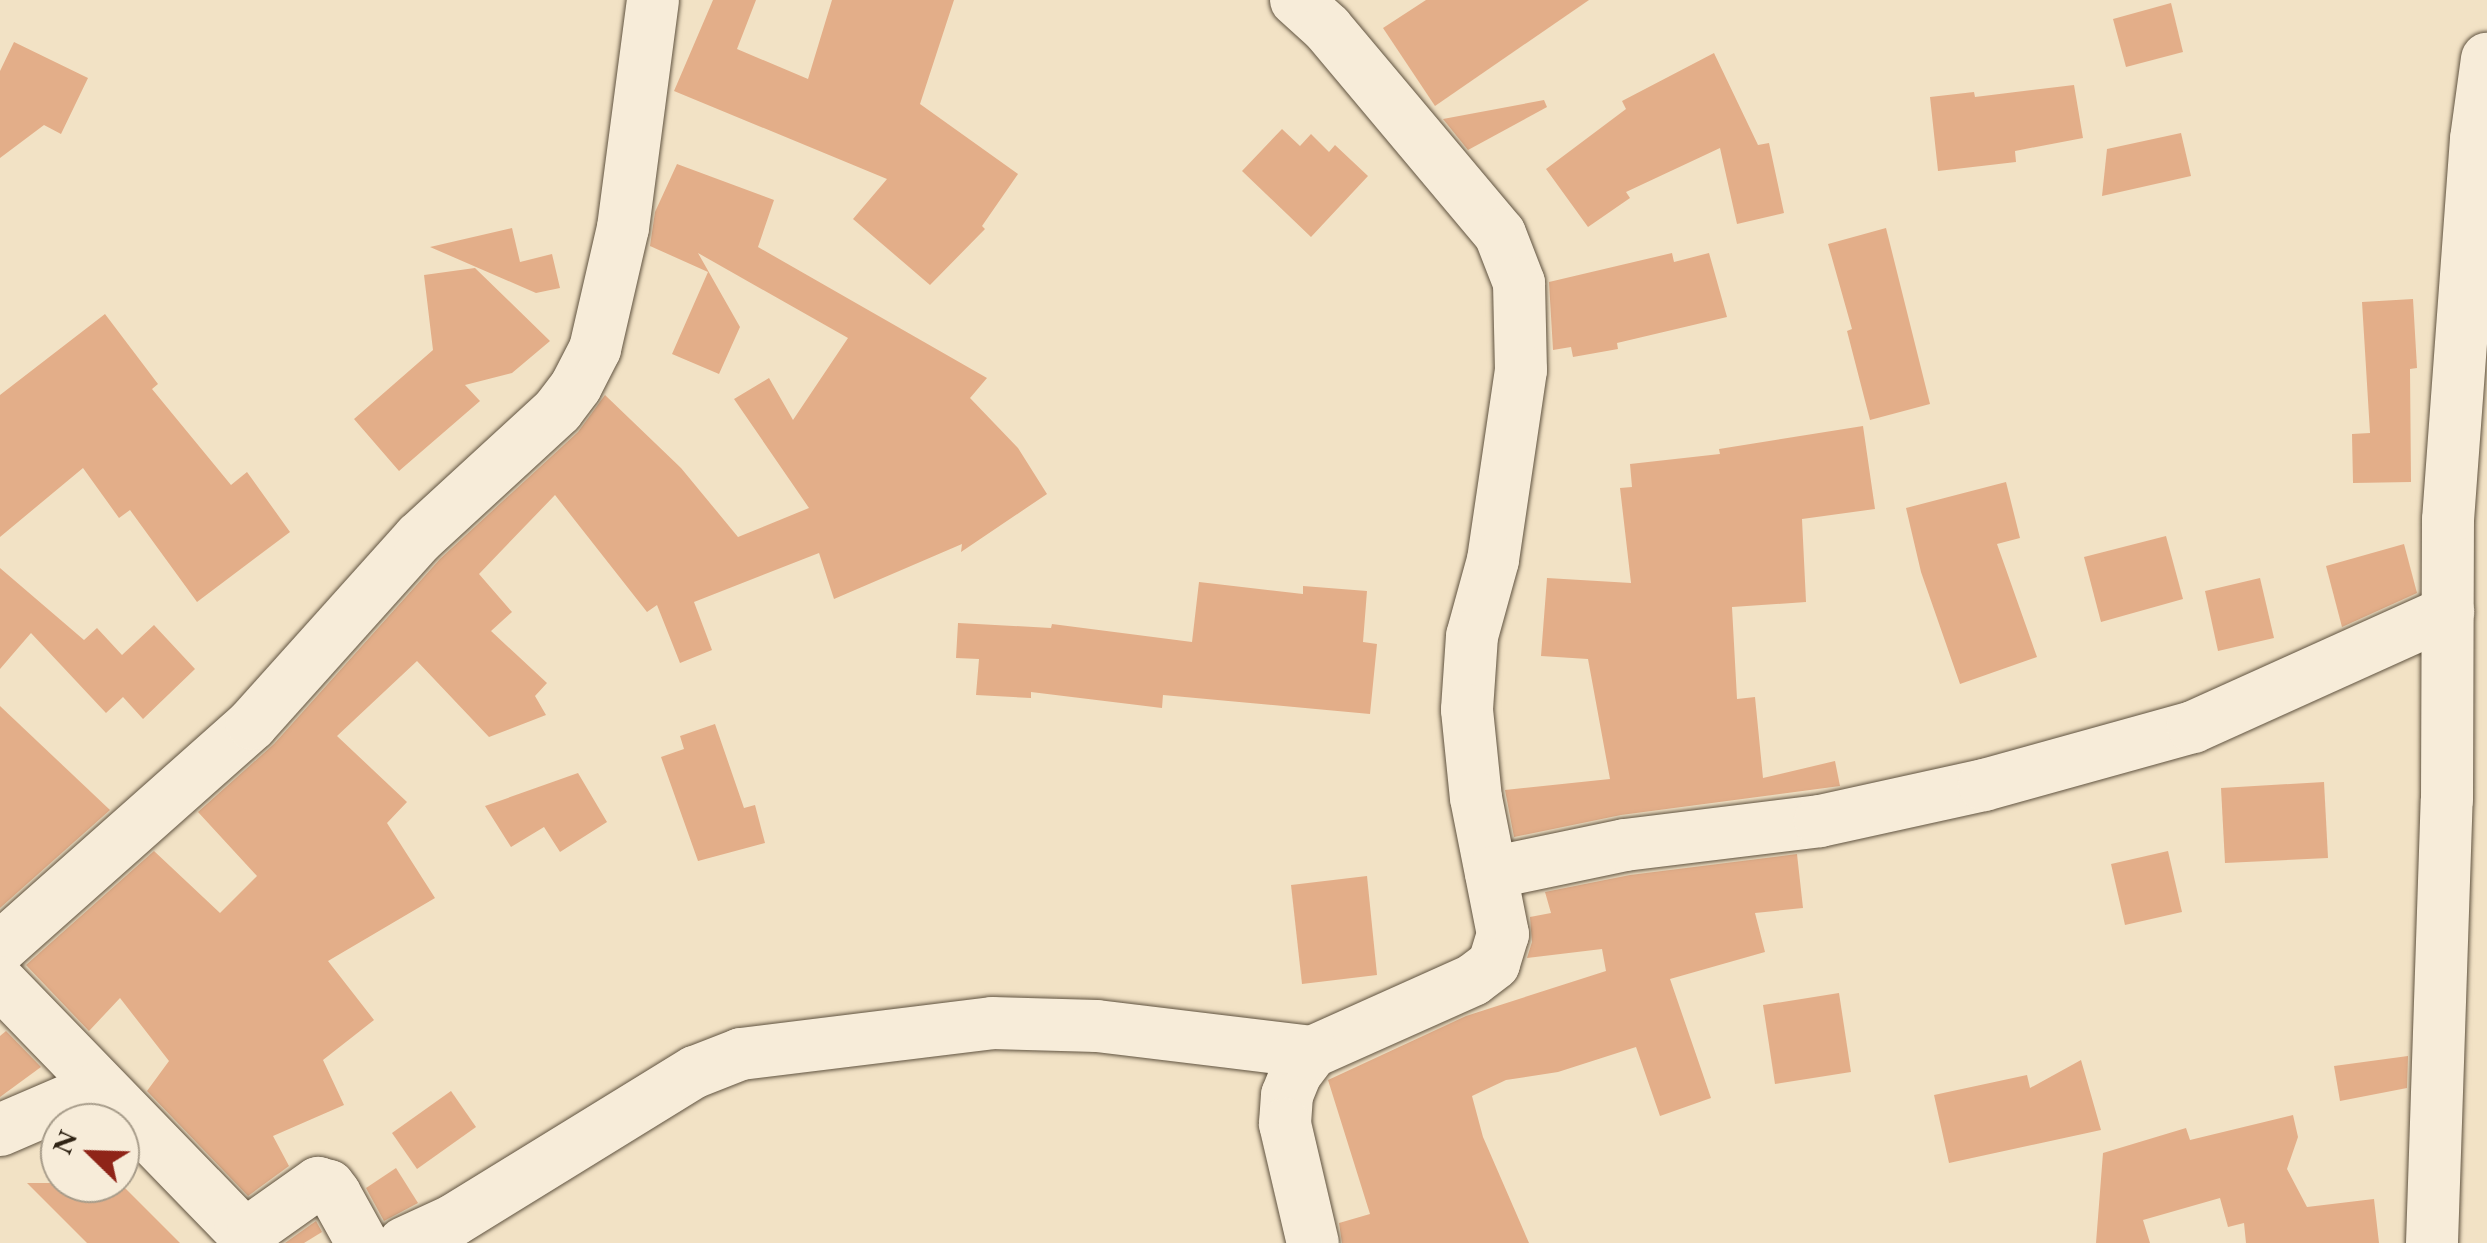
<!DOCTYPE html>
<html>
<head>
<meta charset="utf-8">
<style>
  body { margin:0 }
  #map { position:relative; width:2487px; height:1243px; overflow:hidden; background:#f2e2c5; font-family:"EB Garamond",serif }
  div>[style] { position:absolute }
  [style*='--x'] { left:calc(var(--x)*1px); top:calc(var(--y)*1px); width:calc(var(--w)*1px); rotate:calc(var(--a)*1deg) }
  .building>* { inset:0; background:#e3ae89 }
  .roads { filter:drop-shadow(0 0 2px #605340) drop-shadow(0 0 2px #605340) }
  .minor>* { height:52px; margin:-26px; padding:0 26px; transform-origin:26px; border-radius:26px; background:#f7ecd9 }
  span { translate:-50% -50%; white-space:nowrap; text-align:center; line-height:1.15; -webkit-text-stroke:9px #f7ecd9; paint-order:stroke }
  .north { position:absolute; left:40px; top:1103px; width:100px; height:100px; box-sizing:border-box; background:#f7ecd9; border:2px solid #a79c8a; border-radius:50%; rotate:293deg; font-size:28px; font-weight:700; line-height:40px; text-align:center; color:#2f2314 }
  .north::after { content:''; display:block; margin:auto; width:35px; height:45px; background:#8f2418; clip-path:polygon(50% 0,100% 100%,50% 72%,0 100%) }
</style>
</head>
<body>
<div id="map">
  <div class="building">
    <i style="clip-path:polygon(713px 0,756px 0,737px 49px,808px 79px,832px 0,954px 0,920px 104px,1018px 174px,982px 226px,985px 229px,930px 285px,853px 219px,887px 179px,674px 91px)"></i>
    <i style="clip-path:polygon(1426px 0,1589px 0,1435px 106px,1383px 28px)"></i>
    <i style="clip-path:polygon(2171px 3px,2183px 52px,2126px 67px,2113px 19px)"></i>
    <i style="clip-path:polygon(14px 42px,88px 78px,61px 134px,44px 125px,0 158px,0 71px)"></i>
    <i style="clip-path:polygon(1714px 53px,1758px 145px,1769px 143px,1784px 213px,1737px 224px,1720px 148px,1626px 192px,1630px 198px,1588px 227px,1546px 169px,1626px 109px,1622px 101px)"></i>
    <i style="clip-path:polygon(2074px 85px,2083px 138px,2015px 151px,2016px 162px,1938px 171px,1930px 97px,1974px 92px,1975px 97px)"></i>
    <i style="clip-path:polygon(1544px 100px,1547px 107px,1468px 150px,1443px 119px)"></i>
    <i style="clip-path:polygon(1282px 129px,1300px 146px,1311px 134px,1329px 152px,1335px 145px,1368px 176px,1311px 237px,1242px 171px)"></i>
    <i style="clip-path:polygon(2181px 133px,2191px 176px,2102px 196px,2107px 149px)"></i>
    <i style="clip-path:polygon(677px 164px,774px 200px,758px 247px,987px 378px,970px 398px,1018px 448px,1047px 494px,961px 552px,962px 544px,834px 599px,819px 553px,694px 602px,712px 650px,680px 663px,657px 605px,647px 612px,555px 495px,479px 574px,512px 612px,491px 631px,547px 683px,535px 696px,546px 715px,489px 737px,417px 661px,337px 736px,407px 802px,387px 823px,435px 898px,328px 961px,374px 1020px,323px 1060px,344px 1105px,273px 1136px,289px 1166px,248px 1196px,147px 1091px,169px 1061px,120px 998px,89px 1031px,26px 965px,154px 851px,220px 913px,257px 876px,198px 812px,274px 744px,440px 559px,578px 432px,605px 395px,681px 468px,738px 537px,809px 508px,734px 399px,769px 378px,793px 420px,848px 338px,698px 253px,740px 327px,719px 374px,672px 354px,708px 272px,650px 246px,655px 212px)"></i>
    <i style="clip-path:polygon(512px 228px,520px 262px,552px 254px,560px 288px,536px 293px,430px 247px)"></i>
    <i style="clip-path:polygon(1886px 228px,1930px 404px,1870px 420px,1847px 331px,1852px 329px,1828px 244px)"></i>
    <i style="clip-path:polygon(1672px 253px,1674px 262px,1709px 253px,1727px 317px,1617px 343px,1618px 349px,1573px 357px,1571px 347px,1553px 350px,1549px 282px)"></i>
    <i style="clip-path:polygon(475px 268px,550px 341px,512px 373px,465px 385px,480px 401px,399px 471px,354px 419px,433px 350px,424px 275px)"></i>
    <i style="clip-path:polygon(2413px 299px,2417px 368px,2410px 369px,2411px 482px,2353px 483px,2352px 434px,2370px 433px,2362px 302px)"></i>
    <i style="clip-path:polygon(105px 314px,158px 384px,152px 389px,231px 485px,247px 472px,290px 532px,197px 602px,130px 510px,119px 518px,83px 468px,0 537px,0 395px)"></i>
    <i style="clip-path:polygon(1863px 426px,1875px 509px,1802px 519px,1806px 602px,1732px 607px,1737px 699px,1755px 697px,1763px 778px,1835px 761px,1840px 786px,1621px 815px,1514px 837px,1505px 790px,1610px 779px,1588px 659px,1541px 656px,1547px 578px,1631px 583px,1620px 488px,1632px 487px,1630px 464px,1720px 454px,1719px 449px)"></i>
    <i style="clip-path:polygon(2006px 482px,2020px 538px,1997px 544px,2037px 657px,1960px 684px,1921px 572px,1906px 508px)"></i>
    <i style="clip-path:polygon(2166px 536px,2183px 599px,2101px 622px,2084px 557px)"></i>
    <i style="clip-path:polygon(2404px 544px,2417px 593px,2342px 627px,2326px 566px)"></i>
    <i style="clip-path:polygon(0 568px,84px 640px,97px 628px,122px 655px,154px 625px,195px 669px,143px 719px,123px 697px,106px 713px,31px 633px,0 669px)"></i>
    <i style="clip-path:polygon(2260px 578px,2274px 638px,2218px 651px,2205px 591px)"></i>
    <i style="clip-path:polygon(1199px 582px,1303px 594px,1303px 586px,1367px 591px,1363px 642px,1377px 644px,1370px 714px,1163px 695px,1162px 708px,1031px 692px,1031px 698px,976px 695px,979px 659px,956px 658px,958px 623px,1051px 628px,1052px 624px,1192px 642px)"></i>
    <i style="clip-path:polygon(0 706px,110px 810px,0 908px)"></i>
    <i style="clip-path:polygon(715px 724px,744px 808px,755px 805px,765px 843px,698px 861px,661px 757px,684px 749px,680px 736px)"></i>
    <i style="clip-path:polygon(578px 773px,607px 822px,560px 852px,544px 827px,511px 847px,485px 806px)"></i>
    <i style="clip-path:polygon(2324px 782px,2328px 858px,2225px 863px,2221px 788px)"></i>
    <i style="clip-path:polygon(2168px 851px,2182px 912px,2125px 925px,2111px 864px)"></i>
    <i style="clip-path:polygon(1797px 854px,1803px 908px,1755px 913px,1765px 952px,1670px 979px,1711px 1098px,1660px 1116px,1636px 1047px,1558px 1072px,1506px 1080px,1472px 1096px,1483px 1137px,1529px 1243px,1342px 1243px,1339px 1223px,1370px 1214px,1328px 1080px,1466px 1016px,1606px 971px,1602px 949px,1527px 958px,1532px 942px,1530px 917px,1551px 913px,1545px 892px,1630px 875px)"></i>
    <i style="clip-path:polygon(1367px 876px,1377px 975px,1302px 984px,1291px 885px)"></i>
    <i style="clip-path:polygon(1839px 993px,1851px 1072px,1775px 1084px,1763px 1005px)"></i>
    <i style="clip-path:polygon(6px 1031px,41px 1067px,0 1097px,0 1036px)"></i>
    <i style="clip-path:polygon(2408px 1056px,2407px 1088px,2340px 1101px,2334px 1066px)"></i>
    <i style="clip-path:polygon(2081px 1060px,2101px 1130px,1949px 1163px,1934px 1095px,2027px 1075px,2030px 1088px)"></i>
    <i style="clip-path:polygon(451px 1091px,476px 1127px,417px 1169px,392px 1133px)"></i>
    <i style="clip-path:polygon(2293px 1115px,2298px 1137px,2287px 1169px,2307px 1207px,2374px 1199px,2379px 1243px,2246px 1243px,2244px 1223px,2228px 1227px,2220px 1198px,2143px 1220px,2150px 1243px,2096px 1243px,2103px 1153px,2186px 1128px,2190px 1140px)"></i>
    <i style="clip-path:polygon(396px 1168px,418px 1203px,384px 1221px,366px 1188px)"></i>
    <i style="clip-path:polygon(27px 1183px,120px 1183px,180px 1243px,87px 1243px)"></i>
    <i style="clip-path:polygon(316px 1221px,322px 1232px,304px 1243px,285px 1243px)"></i>
  </div>
  <div class="roads">
    <div class="minor">
      <i style="--x:1296;--y:0;--w:42;--a:42.1"></i>
      <i style="--x:1327;--y:28;--w:269;--a:50"></i>
      <i style="--x:1500;--y:234;--w:53;--a:68.8"></i>
      <i style="--x:1519;--y:283;--w:87;--a:88.7"></i>
      <i style="--x:1521;--y:370;--w:192;--a:98.4"></i>
      <i style="--x:1493;--y:560;--w:79;--a:105.4"></i>
      <i style="--x:1472;--y:636;--w:74;--a:93.9"></i>
      <i style="--x:1467;--y:710;--w:88;--a:84.2"></i>
      <i style="--x:1476;--y:798;--w:139;--a:78.8"></i>
      <i style="--x:1503;--y:934;--w:31;--a:107"></i>
      <i style="--x:1494;--y:964;--w:26;--a:143"></i>
      <i style="--x:1473;--y:980;--w:176;--a:155.9"></i>
      <i style="--x:1312;--y:1052;--w:26;--a:127"></i>
      <i style="--x:1296;--y:1073;--w:24;--a:112"></i>
      <i style="--x:1287;--y:1095;--w:29;--a:94"></i>
      <i style="--x:1285;--y:1124;--w:122;--a:76.8"></i>
      <i style="--x:1491;--y:873;--w:137;--a:-11.8"></i>
      <i style="--x:1625;--y:845;--w:196;--a:-7"></i>
      <i style="--x:1820;--y:821;--w:168;--a:-12.4"></i>
      <i style="--x:1984;--y:785;--w:217;--a:-15.5"></i>
      <i style="--x:2193;--y:727;--w:280;--a:-24.3"></i>
      <i style="--x:0;--y:948;--w:337;--a:-41.6"></i>
      <i style="--x:252;--y:724;--w:250;--a:-48.1"></i>
      <i style="--x:419;--y:538;--w:189;--a:-42.6"></i>
      <i style="--x:558;--y:410;--w:30;--a:-53"></i>
      <i style="--x:576;--y:386;--w:42;--a:-62.8"></i>
      <i style="--x:595;--y:349;--w:124;--a:-77"></i>
      <i style="--x:623;--y:228;--w:230;--a:-82.5"></i>
      <i style="--x:0;--y:982;--w:345;--a:45.9"></i>
      <i style="--x:240;--y:1230;--w:13;--a:-4"></i>
      <i style="--x:253;--y:1229;--w:80;--a:-35.3"></i>
      <i style="--x:318;--y:1183;--w:11;--a:15"></i>
      <i style="--x:329;--y:1186;--w:10;--a:53"></i>
      <i style="--x:335;--y:1194;--w:56;--a:61.1"></i>
      <i style="--x:0;--y:1130;--w:109;--a:-23.3"></i>
      <i style="--x:404;--y:1243;--w:55;--a:-24.7"></i>
      <i style="--x:454;--y:1220;--w:283;--a:-31.6"></i>
      <i style="--x:695;--y:1072;--w:49;--a:-21.4"></i>
      <i style="--x:741;--y:1054;--w:253;--a:-7"></i>
      <i style="--x:992;--y:1023;--w:105;--a:1.6"></i>
      <i style="--x:1097;--y:1026;--w:217;--a:6.9"></i>
      <i style="--x:2432;--y:1243;--w:443;--a:-88.1"></i>
      <i style="--x:2447;--y:800;--w:280;--a:-89.8"></i>
      <i style="--x:2448;--y:520;--w:382;--a:-85.8"></i>
      <i style="--x:2476;--y:139;--w:81;--a:-82.2"></i>
    </div>
  </div>
  <div class="north">N</div>
</div>
</body>
</html>
